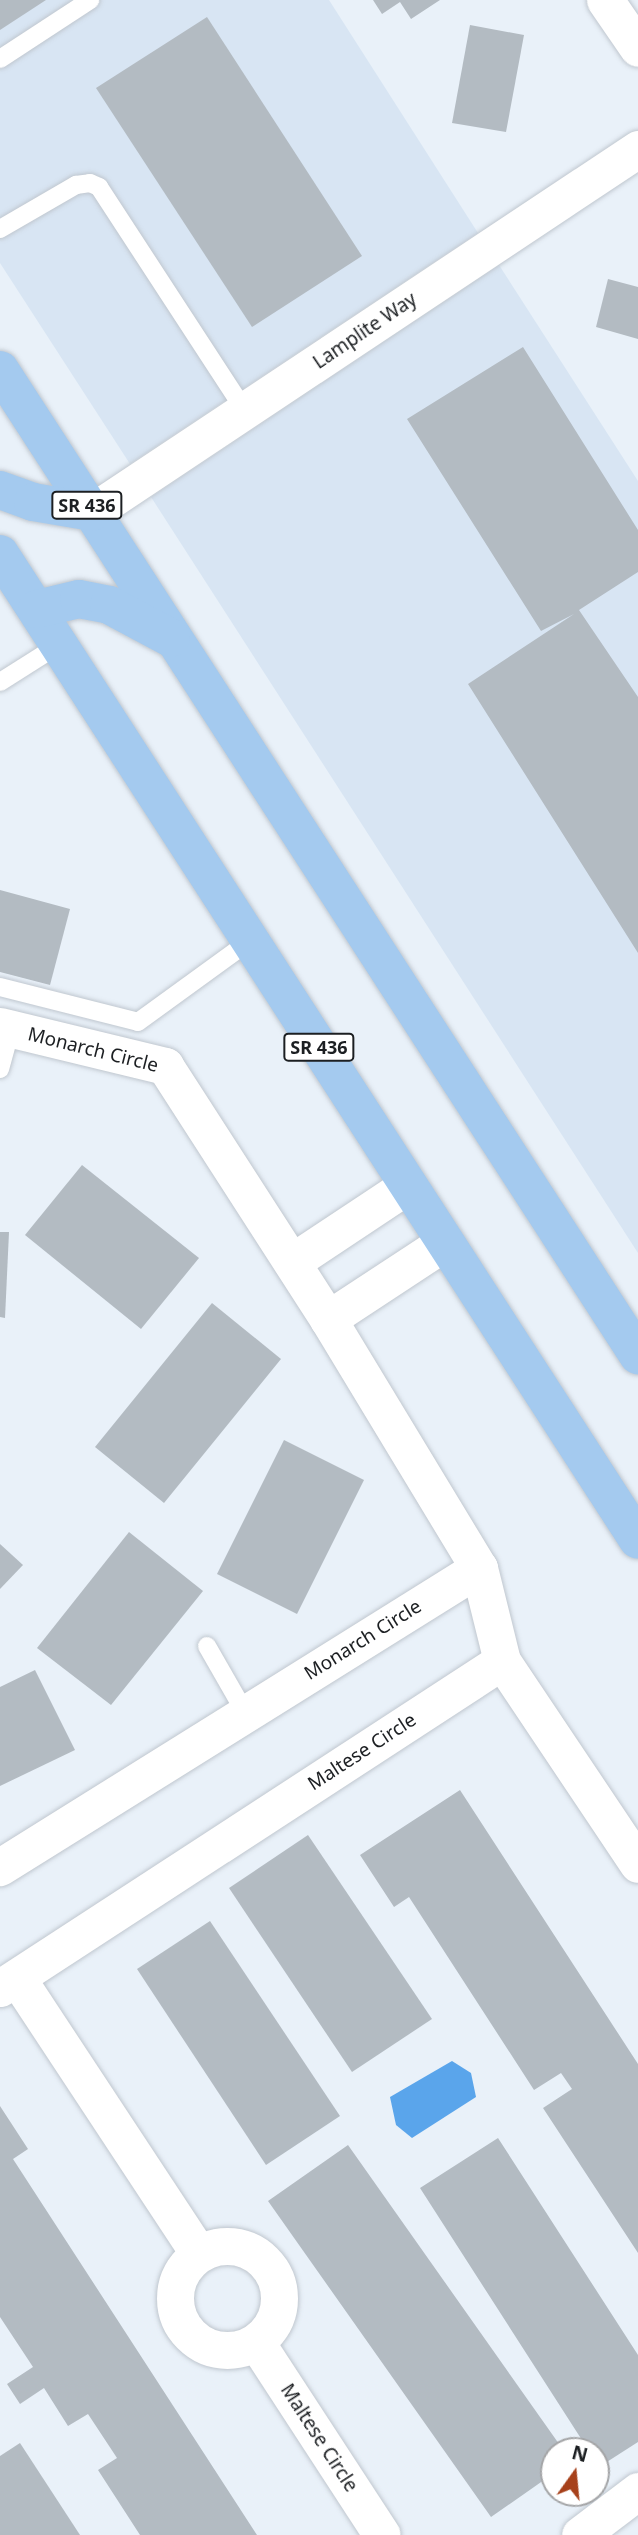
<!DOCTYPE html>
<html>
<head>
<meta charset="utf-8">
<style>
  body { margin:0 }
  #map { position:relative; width:638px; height:2535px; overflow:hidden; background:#e9f1f9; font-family:"Noto Sans",sans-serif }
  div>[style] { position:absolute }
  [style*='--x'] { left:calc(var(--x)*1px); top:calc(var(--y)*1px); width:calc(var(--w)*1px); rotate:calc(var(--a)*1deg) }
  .built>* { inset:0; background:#d8e5f3 }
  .water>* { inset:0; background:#5aa5eb }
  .building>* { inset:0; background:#b3bbc2 }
  .roads { filter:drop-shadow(0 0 2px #c0c7cf) drop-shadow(0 0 2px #c0c7cf) }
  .lane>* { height:18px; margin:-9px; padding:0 9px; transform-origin:9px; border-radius:9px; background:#fff }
  .street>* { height:37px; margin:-18.5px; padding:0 18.5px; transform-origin:18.5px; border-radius:18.5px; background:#fff }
  .street>.ring { margin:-18.5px; padding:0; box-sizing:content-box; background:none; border:37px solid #fff; border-radius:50% }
  .primary>* { height:38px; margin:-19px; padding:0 19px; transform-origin:19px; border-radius:19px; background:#a4caef }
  span { translate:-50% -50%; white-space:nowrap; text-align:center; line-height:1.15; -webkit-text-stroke:5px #fff; paint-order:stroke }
  .shield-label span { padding:2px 5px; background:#fff; border:2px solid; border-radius:5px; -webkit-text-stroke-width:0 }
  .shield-label { font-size:18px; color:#1c1f22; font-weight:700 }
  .street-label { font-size:19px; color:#1c1f22 }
  .north { position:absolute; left:540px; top:2437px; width:70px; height:70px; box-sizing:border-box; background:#fff; border:2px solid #a4a5a7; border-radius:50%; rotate:15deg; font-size:19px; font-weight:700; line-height:28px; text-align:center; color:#1c1f22 }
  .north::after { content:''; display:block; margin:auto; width:24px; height:32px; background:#a7411b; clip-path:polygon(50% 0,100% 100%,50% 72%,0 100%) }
</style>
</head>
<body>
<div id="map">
  <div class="built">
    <i style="clip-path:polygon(0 0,329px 0,478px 233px,130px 464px,0 263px)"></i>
    <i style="clip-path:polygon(499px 265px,638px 481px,638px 1253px,151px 497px)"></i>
  </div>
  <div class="water">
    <i style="clip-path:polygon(452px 2061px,471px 2073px,476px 2097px,412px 2138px,396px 2125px,390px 2097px)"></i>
  </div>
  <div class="building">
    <i style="clip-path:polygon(0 0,46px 0,0 30px)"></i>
    <i style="clip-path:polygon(373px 0,440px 0,411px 19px,400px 2px,382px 14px)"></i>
    <i style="clip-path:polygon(207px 17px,362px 256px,252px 327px,96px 88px)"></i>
    <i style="clip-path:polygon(470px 25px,524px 35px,506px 132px,452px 123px)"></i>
    <i style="clip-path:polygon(608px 279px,638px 287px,638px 339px,596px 327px)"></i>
    <i style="clip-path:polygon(523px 347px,638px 530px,638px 572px,579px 610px,638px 697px,638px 953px,468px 684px,574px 614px,541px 631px,407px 419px)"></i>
    <i style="clip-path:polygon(0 890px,70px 909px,50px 985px,0 972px)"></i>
    <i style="clip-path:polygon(82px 1165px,199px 1258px,141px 1329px,25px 1235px)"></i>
    <i style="clip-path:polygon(0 1232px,9px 1232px,5px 1318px,0 1317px)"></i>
    <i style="clip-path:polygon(212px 1303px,281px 1359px,164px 1503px,95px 1447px)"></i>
    <i style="clip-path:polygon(284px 1440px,364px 1480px,297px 1614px,217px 1574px)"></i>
    <i style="clip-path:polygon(129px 1532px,203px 1591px,111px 1705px,37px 1648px)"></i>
    <i style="clip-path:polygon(0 1544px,23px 1565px,0 1589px)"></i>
    <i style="clip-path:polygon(35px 1670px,75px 1750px,0 1786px,0 1687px)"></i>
    <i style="clip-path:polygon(460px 1790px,638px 2064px,638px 2253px,543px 2108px,572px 2089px,561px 2073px,534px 2090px,409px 1897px,394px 1907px,360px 1855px)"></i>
    <i style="clip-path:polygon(308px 1835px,432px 2019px,352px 2072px,229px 1888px)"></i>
    <i style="clip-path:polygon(210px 1921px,340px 2116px,266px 2165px,137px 1969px)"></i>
    <i style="clip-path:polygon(0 2106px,28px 2149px,13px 2159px,257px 2535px,140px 2535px,98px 2470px,117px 2458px,88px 2414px,68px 2426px,44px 2388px,20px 2404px,7px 2384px,33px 2367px,0 2317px)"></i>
    <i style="clip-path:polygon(498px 2138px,638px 2355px,638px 2442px,599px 2467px,596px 2451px,589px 2451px,420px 2188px)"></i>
    <i style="clip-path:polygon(348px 2145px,564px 2451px,554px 2451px,554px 2473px,491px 2517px,268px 2201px)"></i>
    <i style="clip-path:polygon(20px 2443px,80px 2535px,0 2535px,0 2456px)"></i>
  </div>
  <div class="roads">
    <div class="lane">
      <i style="--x:0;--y:59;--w:108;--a:-33.2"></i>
      <i style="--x:0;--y:229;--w:88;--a:-30.1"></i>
      <i style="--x:76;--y:185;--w:14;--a:-8"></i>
      <i style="--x:90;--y:183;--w:10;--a:24"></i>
      <i style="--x:99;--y:187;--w:267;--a:56.9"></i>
      <i style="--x:0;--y:682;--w:71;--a:-32.3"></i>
      <i style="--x:0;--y:987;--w:142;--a:14.2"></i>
      <i style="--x:138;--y:1022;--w:140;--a:-36"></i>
      <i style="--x:0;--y:1069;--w:41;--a:-74.6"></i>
      <i style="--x:207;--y:1646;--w:78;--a:60.2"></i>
    </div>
    <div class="street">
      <i style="--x:605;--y:0;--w:58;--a:55.5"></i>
      <i style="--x:92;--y:512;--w:656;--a:-33.62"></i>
      <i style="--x:0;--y:1026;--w:170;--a:13.6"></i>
      <i style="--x:165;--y:1066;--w:301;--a:57.2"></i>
      <i style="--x:328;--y:1319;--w:291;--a:58.8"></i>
      <i style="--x:479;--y:1568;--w:565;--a:148.03"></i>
      <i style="--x:292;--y:1262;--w:139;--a:-33.6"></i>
      <i style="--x:328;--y:1319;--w:140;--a:-33.3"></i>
      <i style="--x:479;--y:1568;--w:96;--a:76.1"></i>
      <i style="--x:17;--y:1978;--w:329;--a:56.6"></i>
      <i style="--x:0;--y:1988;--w:599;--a:-33.08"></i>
      <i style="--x:502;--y:1661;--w:244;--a:56.2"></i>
      <i class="ring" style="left:175px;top:2246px;width:67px;height:67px"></i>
      <i style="--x:256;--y:2342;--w:230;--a:56.9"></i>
      <i style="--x:580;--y:2535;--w:73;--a:-37.2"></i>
    </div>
    <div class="primary">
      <i style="--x:0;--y:370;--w:1174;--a:57.07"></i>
      <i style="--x:0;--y:490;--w:35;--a:20"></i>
      <i style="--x:33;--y:502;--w:60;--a:9.6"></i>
      <i style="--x:0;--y:554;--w:1174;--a:57.09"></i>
      <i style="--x:37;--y:609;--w:43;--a:-13.4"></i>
      <i style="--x:79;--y:599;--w:31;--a:11"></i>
      <i style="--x:109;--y:605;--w:70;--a:28"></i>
    </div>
  </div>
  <div class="shield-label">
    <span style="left:87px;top:505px">SR 436</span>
    <span style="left:319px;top:1047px">SR 436</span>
  </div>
  <div class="street-label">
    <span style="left:365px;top:331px;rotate:-34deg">Lamplite Way</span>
    <span style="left:93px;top:1050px;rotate:14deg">Monarch Circle</span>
    <span style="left:363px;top:1640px;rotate:-32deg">Monarch Circle</span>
    <span style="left:362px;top:1752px;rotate:-33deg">Maltese Circle</span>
    <span style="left:319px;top:2438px;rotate:57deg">Maltese Circle</span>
  </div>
  <div class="north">N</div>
</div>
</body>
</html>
